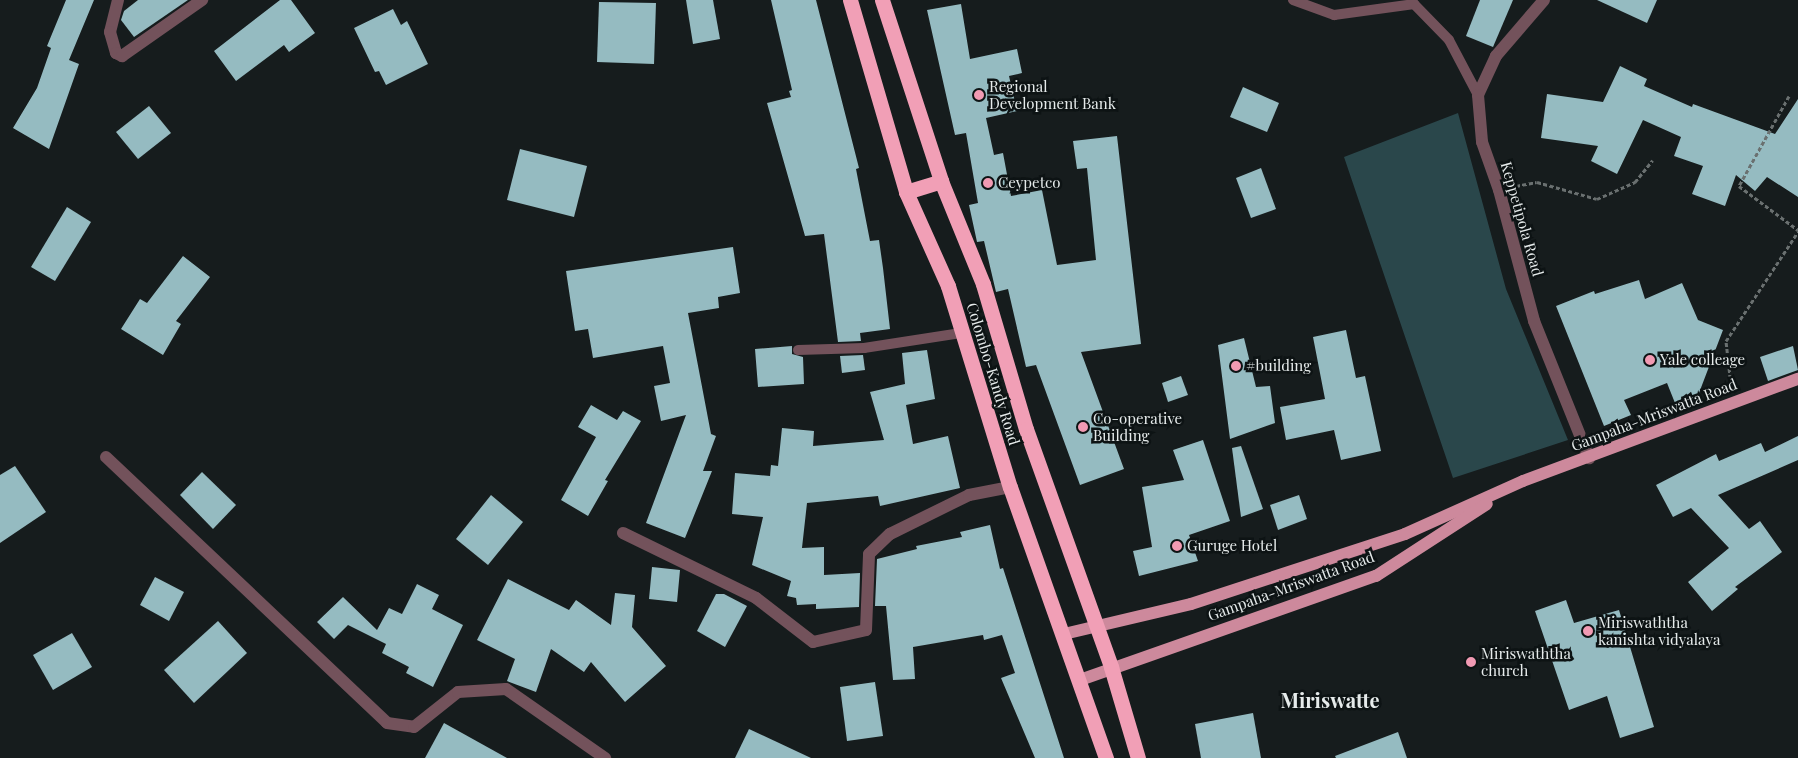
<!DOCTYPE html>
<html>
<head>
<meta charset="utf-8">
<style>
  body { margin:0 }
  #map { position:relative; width:1798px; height:758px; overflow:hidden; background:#161c1d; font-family:"Playfair Display",serif }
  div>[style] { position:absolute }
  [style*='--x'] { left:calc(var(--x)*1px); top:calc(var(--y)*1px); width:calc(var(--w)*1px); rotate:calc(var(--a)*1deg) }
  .green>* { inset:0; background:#2a474b }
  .building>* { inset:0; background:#95bbc1 }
  .path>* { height:3px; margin-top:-1.5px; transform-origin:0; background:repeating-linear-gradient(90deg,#6a7070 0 4px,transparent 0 6.5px) }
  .lane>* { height:10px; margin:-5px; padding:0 5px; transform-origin:5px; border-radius:5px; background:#73525b }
  .street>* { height:12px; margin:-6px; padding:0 6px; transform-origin:6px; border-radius:6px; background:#73525b }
  .primary>* { height:12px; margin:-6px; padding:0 6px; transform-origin:6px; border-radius:6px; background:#cd899c }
  .highway>* { height:15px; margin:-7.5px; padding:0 7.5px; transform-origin:7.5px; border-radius:7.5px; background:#f19fb6 }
  .dots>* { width:14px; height:14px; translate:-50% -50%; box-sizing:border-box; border:2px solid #0d1314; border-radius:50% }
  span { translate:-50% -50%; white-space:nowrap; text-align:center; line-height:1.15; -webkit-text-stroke:5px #0d1314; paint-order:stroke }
  .poi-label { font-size:15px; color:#e6ebeb }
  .left { translate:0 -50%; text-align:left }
  .street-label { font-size:15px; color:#e6ebeb }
  .district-label { font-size:20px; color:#e6ebeb; font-weight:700 }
</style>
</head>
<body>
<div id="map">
  <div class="green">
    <i style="clip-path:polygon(1458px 113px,1506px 289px,1568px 440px,1453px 478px,1344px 157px)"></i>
  </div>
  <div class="building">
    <i style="clip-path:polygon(66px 0,94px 0,69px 60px,79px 64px,49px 149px,13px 128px,37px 88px,51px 48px,47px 46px)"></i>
    <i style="clip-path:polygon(138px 0,188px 0,134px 37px,121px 20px,124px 11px)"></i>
    <i style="clip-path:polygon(280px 0,291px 0,315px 33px,289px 52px,284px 45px,236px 81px,214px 51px)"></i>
    <i style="clip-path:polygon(686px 0,713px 0,720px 39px,693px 44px)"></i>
    <i style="clip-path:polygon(771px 0,816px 0,859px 168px,856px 169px,870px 241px,879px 240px,883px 268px,890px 329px,860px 333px,861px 341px,838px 342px,824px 234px,805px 236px,767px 103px,791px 97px,789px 91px,792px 90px)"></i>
    <i style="clip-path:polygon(1480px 0,1513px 0,1493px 47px,1466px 36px)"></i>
    <i style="clip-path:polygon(1597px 0,1657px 0,1647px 23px)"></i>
    <i style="clip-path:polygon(599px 2px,656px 3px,654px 64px,597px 62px)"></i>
    <i style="clip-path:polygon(961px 4px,970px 59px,1017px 49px,1022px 73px,1009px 76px,1017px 111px,986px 118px,994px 155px,1003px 153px,1011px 196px,1042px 190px,1057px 265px,1096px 260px,1087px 168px,1077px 169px,1073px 141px,1117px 136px,1141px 344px,1081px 352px,1124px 469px,1080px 485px,1036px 365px,1026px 367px,1008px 289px,996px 292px,984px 241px,977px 242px,969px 205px,978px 203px,966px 133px,955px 135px,927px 10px)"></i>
    <i style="clip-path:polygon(393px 9px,401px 25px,407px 21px,428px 64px,386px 85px,379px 71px,375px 72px,354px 28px)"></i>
    <i style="clip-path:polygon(1620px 66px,1647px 79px,1644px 86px,1692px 107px,1693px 104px,1775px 134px,1798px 99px,1798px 197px,1767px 177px,1755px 191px,1736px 175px,1725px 206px,1692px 194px,1703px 166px,1674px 156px,1681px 137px,1643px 120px,1617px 174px,1591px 161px,1598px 146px,1541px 138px,1547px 94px,1603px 102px)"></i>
    <i style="clip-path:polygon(1243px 87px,1279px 103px,1267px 132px,1230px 117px)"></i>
    <i style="clip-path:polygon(149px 106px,171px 133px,138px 159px,116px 132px)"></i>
    <i style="clip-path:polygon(520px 149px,587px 166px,574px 217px,507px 200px)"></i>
    <i style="clip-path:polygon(1261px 168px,1276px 209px,1251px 218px,1236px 178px)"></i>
    <i style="clip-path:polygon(67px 207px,91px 222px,55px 281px,31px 267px)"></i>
    <i style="clip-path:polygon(733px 247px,740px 293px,718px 297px,719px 308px,688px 313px,711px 434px,716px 436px,703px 471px,712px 471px,685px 538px,646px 523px,686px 415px,661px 421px,654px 386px,670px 383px,663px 346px,593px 358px,588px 329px,575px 331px,566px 271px)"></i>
    <i style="clip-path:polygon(183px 256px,210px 277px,176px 321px,181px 324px,163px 355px,121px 329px,140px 299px,147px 303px)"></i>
    <i style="clip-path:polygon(1639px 280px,1645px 299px,1682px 283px,1698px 320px,1723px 330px,1699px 393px,1675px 403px,1667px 383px,1624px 400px,1631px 415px,1604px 426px,1556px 306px,1594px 291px,1595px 294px)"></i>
    <i style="clip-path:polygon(1346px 330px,1356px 378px,1365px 376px,1381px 451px,1341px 460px,1334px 430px,1286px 440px,1280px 407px,1325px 399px,1313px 337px)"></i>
    <i style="clip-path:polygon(1244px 338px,1256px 387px,1270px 386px,1275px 423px,1230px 439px,1218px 345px)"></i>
    <i style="clip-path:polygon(792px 346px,792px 354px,803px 357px,804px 384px,758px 387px,755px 349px)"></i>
    <i style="clip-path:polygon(1793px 346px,1798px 370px,1768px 381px,1760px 357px)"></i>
    <i style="clip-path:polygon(927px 350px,935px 399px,906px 405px,913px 444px,948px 436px,960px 488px,880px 506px,878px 496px,807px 503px,802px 548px,824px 547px,824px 575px,860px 573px,859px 607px,816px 609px,816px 604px,797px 605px,796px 598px,787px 596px,791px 581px,752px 565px,763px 517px,732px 514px,735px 473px,770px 476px,771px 465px,778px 466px,782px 428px,814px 431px,813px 446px,884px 440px,870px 392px,905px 384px,902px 353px)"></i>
    <i style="clip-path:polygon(863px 355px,865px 370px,842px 373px,840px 356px)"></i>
    <i style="clip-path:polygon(1181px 376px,1188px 395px,1168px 402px,1162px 383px)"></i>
    <i style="clip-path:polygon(591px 405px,617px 420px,623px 411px,641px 421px,605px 480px,608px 481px,588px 516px,561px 500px,596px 437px,578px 427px)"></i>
    <i style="clip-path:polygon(1798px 436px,1798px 460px,1718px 495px,1749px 529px,1760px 521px,1782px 552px,1735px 587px,1738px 589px,1712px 611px,1688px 582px,1729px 548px,1691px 508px,1673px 517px,1656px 485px,1716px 454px,1719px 461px,1761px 443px,1765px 452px)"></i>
    <i style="clip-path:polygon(1203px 440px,1230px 521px,1189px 535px,1198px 561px,1139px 576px,1133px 551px,1152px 547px,1142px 487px,1184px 480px,1173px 450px)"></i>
    <i style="clip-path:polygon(1241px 446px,1263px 509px,1241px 517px,1232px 448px)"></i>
    <i style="clip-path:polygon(15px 466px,46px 512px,0 543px,0 475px)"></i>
    <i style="clip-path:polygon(202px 472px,236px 505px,213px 529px,180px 495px)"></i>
    <i style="clip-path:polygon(491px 495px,523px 522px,488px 565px,456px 539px)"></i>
    <i style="clip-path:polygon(1299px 495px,1307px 519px,1278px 530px,1270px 505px)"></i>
    <i style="clip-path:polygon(990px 525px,1000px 569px,1003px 568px,1064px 758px,1035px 758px,1001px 678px,1015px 673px,1002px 635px,984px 640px,983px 635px,913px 647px,915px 679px,893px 680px,886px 606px,875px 606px,877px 559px,917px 549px,916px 546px,962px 537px,960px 532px)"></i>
    <i style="clip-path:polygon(652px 567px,680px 570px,677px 602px,649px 599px)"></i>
    <i style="clip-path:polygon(155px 577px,184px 592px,169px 621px,140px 605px)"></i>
    <i style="clip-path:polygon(508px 579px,569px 610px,576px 600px,611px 625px,615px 593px,635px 595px,632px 627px,666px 666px,625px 702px,591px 662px,584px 672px,551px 649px,536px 692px,507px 681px,515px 659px,477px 640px)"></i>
    <i style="clip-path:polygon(417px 584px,439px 595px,432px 609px,463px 625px,433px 687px,406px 673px,409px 667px,382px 653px,386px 644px,348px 625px,334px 639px,317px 622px,343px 597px,377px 630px,389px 608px,402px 614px)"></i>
    <i style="clip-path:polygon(716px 594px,724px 594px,747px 606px,725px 647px,697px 631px)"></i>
    <i style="clip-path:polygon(1566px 600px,1574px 623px,1619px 610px,1654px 727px,1620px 738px,1607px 696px,1569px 710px,1535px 611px)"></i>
    <i style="clip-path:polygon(218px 621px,247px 653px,194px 703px,164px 670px)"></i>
    <i style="clip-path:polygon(72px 633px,92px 667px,53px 690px,33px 655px)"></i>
    <i style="clip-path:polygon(875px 682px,883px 736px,847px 741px,840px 687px)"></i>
    <i style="clip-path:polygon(1253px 713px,1261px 758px,1201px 758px,1195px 724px)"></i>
    <i style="clip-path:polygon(444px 723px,507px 758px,425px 758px)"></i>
    <i style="clip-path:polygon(749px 729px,811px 758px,735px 758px)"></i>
    <i style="clip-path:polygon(1398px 732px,1407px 758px,1336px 758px,1335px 756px)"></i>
  </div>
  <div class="path">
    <i style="--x:1789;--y:96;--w:103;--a:119.1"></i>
    <i style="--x:1739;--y:186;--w:74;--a:36.7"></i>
    <i style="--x:1516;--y:186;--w:21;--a:-11"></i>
    <i style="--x:1537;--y:182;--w:62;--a:15.8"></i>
    <i style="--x:1597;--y:199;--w:42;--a:-24.1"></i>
    <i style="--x:1635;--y:182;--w:28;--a:-51"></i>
    <i style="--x:1731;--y:385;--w:44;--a:-96.5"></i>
    <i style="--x:1726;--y:341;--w:131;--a:-56.6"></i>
  </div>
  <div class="lane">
    <i style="--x:1293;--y:0;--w:44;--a:20.1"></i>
    <i style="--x:1334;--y:15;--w:81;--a:-7.8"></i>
    <i style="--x:1414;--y:4;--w:50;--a:45.8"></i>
    <i style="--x:1449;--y:40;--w:62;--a:62.2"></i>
    <i style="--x:798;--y:350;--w:66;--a:-1.7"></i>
    <i style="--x:864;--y:348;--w:98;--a:-8.8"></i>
  </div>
  <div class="street">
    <i style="--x:118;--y:0;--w:33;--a:104"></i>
    <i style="--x:110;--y:32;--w:22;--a:74"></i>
    <i style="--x:116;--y:53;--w:7;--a:27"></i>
    <i style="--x:122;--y:56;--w:98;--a:-35"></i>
    <i style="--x:1544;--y:0;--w:74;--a:130.6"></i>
    <i style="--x:1496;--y:56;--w:43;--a:114.8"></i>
    <i style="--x:1478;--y:95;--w:47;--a:85.1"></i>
    <i style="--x:1482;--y:142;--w:51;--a:70.5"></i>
    <i style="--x:1499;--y:190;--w:136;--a:75"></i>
    <i style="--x:1534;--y:321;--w:148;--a:68.1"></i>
    <i style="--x:106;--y:457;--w:387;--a:43.4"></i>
    <i style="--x:387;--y:723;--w:27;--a:8"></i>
    <i style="--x:414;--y:727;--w:56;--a:-38.5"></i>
    <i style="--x:458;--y:692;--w:48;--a:-3.6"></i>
    <i style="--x:506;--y:689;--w:121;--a:34.9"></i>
    <i style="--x:623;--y:533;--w:148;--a:26"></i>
    <i style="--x:756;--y:598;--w:72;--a:37.7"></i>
    <i style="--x:813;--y:642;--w:54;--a:-12.8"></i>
    <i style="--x:866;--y:630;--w:76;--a:-87.7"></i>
    <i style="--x:869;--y:554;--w:29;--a:-44"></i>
    <i style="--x:890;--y:534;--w:88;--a:-26.3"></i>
    <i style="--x:969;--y:495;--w:42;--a:-11"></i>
  </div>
  <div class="primary">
    <i style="--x:1064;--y:634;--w:130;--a:-13.3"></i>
    <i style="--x:1191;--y:604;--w:225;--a:-18.1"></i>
    <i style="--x:1405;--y:534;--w:129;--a:-24.2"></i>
    <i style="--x:1523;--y:481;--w:293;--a:-20.4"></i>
    <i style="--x:1080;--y:680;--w:314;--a:-19.4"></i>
    <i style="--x:1376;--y:576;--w:132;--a:-33"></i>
  </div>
  <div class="highway">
    <i style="--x:850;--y:0;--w:200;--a:73.7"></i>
    <i style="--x:906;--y:192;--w:103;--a:65.9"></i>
    <i style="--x:948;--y:286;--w:210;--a:72.9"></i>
    <i style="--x:1010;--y:487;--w:288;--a:70.5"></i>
    <i style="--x:882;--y:0;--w:190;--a:71.9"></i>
    <i style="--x:941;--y:181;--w:111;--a:67.8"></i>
    <i style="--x:983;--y:284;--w:151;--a:73.5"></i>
    <i style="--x:1026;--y:429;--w:253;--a:70.3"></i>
    <i style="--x:1111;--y:667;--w:95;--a:73.5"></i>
    <i style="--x:906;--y:192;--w:37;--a:-17"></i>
  </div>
  <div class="dots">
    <i style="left:979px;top:95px;background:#f19ab3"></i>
    <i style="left:988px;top:183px;background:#f19ab3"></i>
    <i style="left:1650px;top:360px;background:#f19ab3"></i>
    <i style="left:1236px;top:366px;background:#f19ab3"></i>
    <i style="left:1083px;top:427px;background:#f19ab3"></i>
    <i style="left:1177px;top:546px;background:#f19ab3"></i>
    <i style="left:1588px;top:631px;background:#f19ab3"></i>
    <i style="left:1471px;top:662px;background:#f19ab3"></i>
  </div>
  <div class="poi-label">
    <span class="left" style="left:989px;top:95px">Regional<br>Development Bank</span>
    <span class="left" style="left:998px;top:183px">Ceypetco</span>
    <span class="left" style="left:1660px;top:360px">Yale colleage</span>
    <span class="left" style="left:1246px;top:366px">#building</span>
    <span class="left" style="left:1093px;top:427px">Co-operative<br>Building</span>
    <span class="left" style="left:1187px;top:546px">Guruge Hotel</span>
    <span class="left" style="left:1598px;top:631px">Miriswaththa<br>kanishta vidyalaya</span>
    <span class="left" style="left:1481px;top:662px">Miriswaththa<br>church</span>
  </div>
  <div class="street-label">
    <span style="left:1522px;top:219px;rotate:74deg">Keppetipola Road</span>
    <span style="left:993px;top:374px;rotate:73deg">Colombo-Kandy Road</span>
    <span style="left:1654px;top:415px;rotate:-21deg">Gampaha-Mriswatta Road</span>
    <span style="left:1291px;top:586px;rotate:-20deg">Gampaha-Mriswatta Road</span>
  </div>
  <div class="district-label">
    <span style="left:1330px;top:699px">Miriswatte</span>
  </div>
</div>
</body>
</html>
